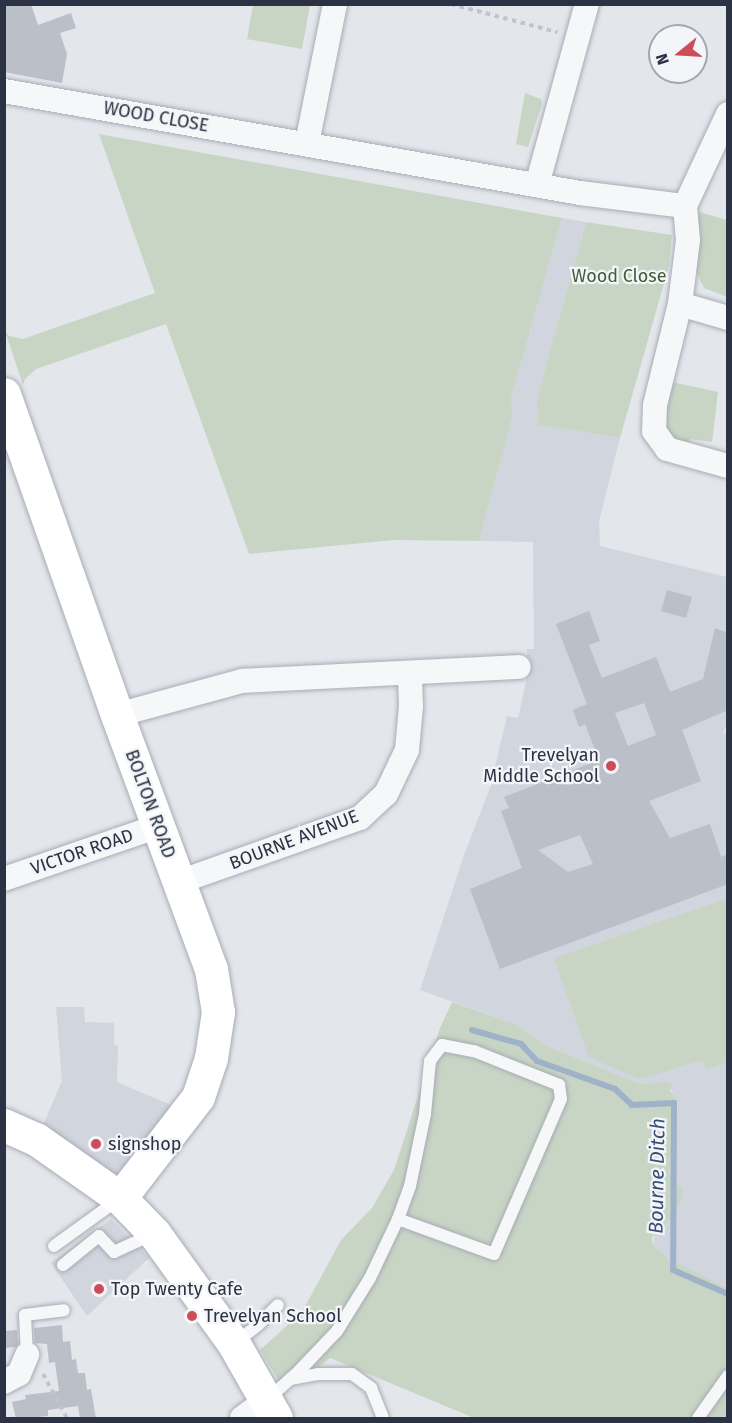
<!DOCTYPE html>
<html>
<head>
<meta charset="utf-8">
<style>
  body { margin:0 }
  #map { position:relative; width:732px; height:1423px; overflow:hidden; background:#e3e6eb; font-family:"Fira Sans",sans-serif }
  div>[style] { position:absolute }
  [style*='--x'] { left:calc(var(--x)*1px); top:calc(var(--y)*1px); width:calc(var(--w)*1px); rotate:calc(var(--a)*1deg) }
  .built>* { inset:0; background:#d1d5dd }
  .green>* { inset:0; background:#c8d5c4 }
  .stream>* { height:6px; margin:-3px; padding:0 3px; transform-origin:3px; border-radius:3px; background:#9fb2ca }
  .building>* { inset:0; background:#babfc8 }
  .path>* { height:4px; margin-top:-2px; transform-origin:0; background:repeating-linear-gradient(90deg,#c1c4ca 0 4.5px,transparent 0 9px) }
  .roads { filter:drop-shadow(0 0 2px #a8acb5) drop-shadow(0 0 2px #a8acb5) }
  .lane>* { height:12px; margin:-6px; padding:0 6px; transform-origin:6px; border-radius:6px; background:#f6f7f9 }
  .street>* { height:24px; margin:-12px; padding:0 12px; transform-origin:12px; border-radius:12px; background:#f6f7f9 }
  .secondary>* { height:33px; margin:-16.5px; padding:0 16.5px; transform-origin:16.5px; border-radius:16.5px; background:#fff }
  .dots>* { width:16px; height:16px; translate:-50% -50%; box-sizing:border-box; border:3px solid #f3f5f8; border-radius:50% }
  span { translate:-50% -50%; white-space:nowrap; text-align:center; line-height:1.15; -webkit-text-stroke:4.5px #f3f5f8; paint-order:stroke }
  .street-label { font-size:18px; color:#2b3243 }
  .park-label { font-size:18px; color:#3e5e39 }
  .poi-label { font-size:18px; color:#2b3243 }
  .right { translate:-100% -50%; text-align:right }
  .left { translate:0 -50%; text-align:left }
  .water-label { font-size:20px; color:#364f76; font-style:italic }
  .frame { position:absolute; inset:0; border:6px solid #2b3243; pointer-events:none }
  .north { position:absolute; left:648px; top:24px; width:60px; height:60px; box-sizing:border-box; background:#f3f5f8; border:2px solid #a3a7b0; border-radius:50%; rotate:252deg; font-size:16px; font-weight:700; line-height:24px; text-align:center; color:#2b3243 }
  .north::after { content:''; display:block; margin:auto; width:21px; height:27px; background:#cc4c59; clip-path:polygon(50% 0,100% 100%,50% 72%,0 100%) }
</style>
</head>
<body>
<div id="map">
  <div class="built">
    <i style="clip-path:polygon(562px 218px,586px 222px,537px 398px,538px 425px,620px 438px,599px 522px,600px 546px,727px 577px,728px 721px,723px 733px,728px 735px,727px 1288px,688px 1270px,669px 1259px,654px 1246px,654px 1234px,674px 1217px,669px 1173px,673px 1159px,671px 1125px,673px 1093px,666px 1082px,640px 1084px,545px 1045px,518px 1025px,420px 990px,464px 855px,490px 788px,507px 716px,518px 718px,528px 673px,527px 649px,534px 649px,533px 542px,479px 541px,513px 414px,511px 398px)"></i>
    <i style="clip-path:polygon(56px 1007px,84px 1007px,85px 1022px,114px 1023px,114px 1045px,118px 1046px,117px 1082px,173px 1106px,116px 1176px,43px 1125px,62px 1081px)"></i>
    <i style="clip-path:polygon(111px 1219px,149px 1258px,87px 1316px,51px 1263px)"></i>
  </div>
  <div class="green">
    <i style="clip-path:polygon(253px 5px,310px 5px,302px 49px,247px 39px)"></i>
    <i style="clip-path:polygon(525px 93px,541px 99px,542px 104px,528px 147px,516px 144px)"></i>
    <i style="clip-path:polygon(99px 134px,562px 218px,511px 398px,513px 414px,479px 541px,394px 540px,249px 554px,166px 324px,36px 369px,25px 379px,23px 385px,5px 331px,9px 336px,23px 339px,155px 293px)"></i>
    <i style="clip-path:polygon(699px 212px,727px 220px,727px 297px,704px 288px,696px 271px,695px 228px)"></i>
    <i style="clip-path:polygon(586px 222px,672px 235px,669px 266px,620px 438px,538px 425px,537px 398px)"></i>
    <i style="clip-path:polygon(663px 380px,718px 392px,712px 442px,690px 439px,687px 456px,660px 436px)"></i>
    <i style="clip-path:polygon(727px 899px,727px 1062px,707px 1069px,702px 1060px,640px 1079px,589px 1057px,554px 958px)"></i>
    <i style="clip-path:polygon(452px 1002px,518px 1025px,545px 1045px,640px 1084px,666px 1082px,673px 1085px,670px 1090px,676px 1100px,671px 1121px,674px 1151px,669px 1173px,682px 1190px,682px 1197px,674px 1217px,654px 1234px,652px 1239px,654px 1246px,669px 1259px,727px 1288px,727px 1418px,474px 1418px,330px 1358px,313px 1372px,309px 1369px,284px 1389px,260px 1350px,302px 1312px,341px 1240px,372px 1208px,394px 1170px,440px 1028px)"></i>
  </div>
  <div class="stream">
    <i style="--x:472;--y:1030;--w:51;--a:15.9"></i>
    <i style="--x:521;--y:1044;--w:23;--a:47"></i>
    <i style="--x:537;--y:1061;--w:83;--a:19.7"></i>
    <i style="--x:615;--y:1089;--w:23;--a:43"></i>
    <i style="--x:632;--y:1105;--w:42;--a:-2.7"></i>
    <i style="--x:674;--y:1103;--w:167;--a:90.3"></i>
    <i style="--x:673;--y:1270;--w:60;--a:23.6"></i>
  </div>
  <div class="building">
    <i style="clip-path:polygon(4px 4px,31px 4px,38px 25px,71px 13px,76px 28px,60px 33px,67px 54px,62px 83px,4px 72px)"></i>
    <i style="clip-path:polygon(667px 590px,692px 597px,686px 618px,661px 611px)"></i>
    <i style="clip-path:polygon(evenodd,589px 611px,600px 641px,589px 645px,602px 678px,656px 657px,670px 692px,703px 679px,715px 628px,728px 633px,728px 710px,682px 730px,701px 781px,649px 801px,670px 838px,710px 824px,721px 857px,728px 854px,728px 884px,500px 969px,470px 889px,522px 868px,501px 811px,509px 808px,504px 797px,599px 760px,585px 724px,579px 727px,573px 710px,587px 704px,556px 624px,589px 611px,644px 703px,656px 735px,628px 746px,615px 713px,644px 703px,589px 611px,580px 835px,593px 864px,568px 872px,538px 850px,580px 835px)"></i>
    <i style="clip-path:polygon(62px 1325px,63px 1342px,70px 1341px,72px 1360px,76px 1359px,78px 1373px,85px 1373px,87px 1390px,91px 1389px,96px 1419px,80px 1419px,78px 1406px,48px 1410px,48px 1416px,16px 1419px,12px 1402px,26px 1399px,25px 1395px,59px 1391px,55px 1362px,49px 1363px,47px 1344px,35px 1343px,34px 1328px)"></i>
    <i style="clip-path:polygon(17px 1330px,18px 1344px,16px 1347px,4px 1348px,4px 1331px)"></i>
  </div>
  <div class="path">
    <i style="--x:451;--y:4;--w:110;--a:14.8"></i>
    <i style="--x:43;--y:1374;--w:50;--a:61.4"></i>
  </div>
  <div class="roads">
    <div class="lane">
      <i style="--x:54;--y:1246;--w:80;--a:-35.9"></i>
      <i style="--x:63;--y:1265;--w:46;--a:-38.9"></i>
      <i style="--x:99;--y:1236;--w:22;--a:47"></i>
      <i style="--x:114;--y:1252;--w:43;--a:-24.8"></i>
      <i style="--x:235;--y:1343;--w:29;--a:-38"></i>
      <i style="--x:258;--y:1325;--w:28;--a:-45"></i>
      <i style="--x:27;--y:1355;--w:40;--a:-92.9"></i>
      <i style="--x:25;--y:1315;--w:39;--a:-7"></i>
      <i style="--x:290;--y:1379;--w:28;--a:-10"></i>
      <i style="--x:318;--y:1374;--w:34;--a:0"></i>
      <i style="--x:352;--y:1374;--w:24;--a:36"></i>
      <i style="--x:371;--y:1388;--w:32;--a:68"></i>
      <i style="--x:268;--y:1399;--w:42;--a:-42.1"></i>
      <i style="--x:299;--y:1371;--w:55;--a:-46.5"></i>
      <i style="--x:337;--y:1331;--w:62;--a:-58.1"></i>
      <i style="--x:370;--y:1278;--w:65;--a:-64.6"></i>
      <i style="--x:398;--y:1219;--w:35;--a:-70"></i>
      <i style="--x:410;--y:1186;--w:74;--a:-78.2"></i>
      <i style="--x:425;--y:1114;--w:53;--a:-84.6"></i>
      <i style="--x:430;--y:1061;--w:20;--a:-53"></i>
      <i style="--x:442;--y:1045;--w:33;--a:11"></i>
      <i style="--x:474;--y:1051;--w:92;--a:21.8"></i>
      <i style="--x:559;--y:1085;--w:14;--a:82"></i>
      <i style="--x:561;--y:1099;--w:169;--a:113.4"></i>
      <i style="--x:494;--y:1254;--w:102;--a:-160"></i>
      <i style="--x:698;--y:1418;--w:52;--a:-54.5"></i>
    </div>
    <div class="street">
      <i style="--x:4;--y:91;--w:585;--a:10.04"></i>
      <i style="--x:580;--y:193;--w:106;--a:7.1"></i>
      <i style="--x:728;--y:114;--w:102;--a:115.1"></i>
      <i style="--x:685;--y:206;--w:34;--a:85"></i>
      <i style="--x:688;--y:240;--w:64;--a:97.1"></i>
      <i style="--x:680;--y:304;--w:104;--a:103.9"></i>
      <i style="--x:655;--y:405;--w:26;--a:92"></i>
      <i style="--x:654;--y:431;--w:22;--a:54"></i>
      <i style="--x:667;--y:449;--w:63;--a:15.6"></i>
      <i style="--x:307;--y:143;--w:142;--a:-78.6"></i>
      <i style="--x:537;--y:185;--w:188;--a:-74.6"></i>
      <i style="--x:680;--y:304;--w:50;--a:16.3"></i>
      <i style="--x:117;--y:715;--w:130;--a:-15.2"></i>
      <i style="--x:242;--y:681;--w:277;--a:-2.9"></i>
      <i style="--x:4;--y:879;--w:164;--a:-18.9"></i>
      <i style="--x:179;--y:882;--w:192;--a:-19.5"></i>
      <i style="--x:360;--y:818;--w:35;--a:-43"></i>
      <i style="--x:386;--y:794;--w:49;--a:-64.5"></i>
      <i style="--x:407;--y:750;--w:44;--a:-84.8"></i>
      <i style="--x:411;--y:706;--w:32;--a:-92"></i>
      <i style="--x:4;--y:1382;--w:17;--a:-28"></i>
      <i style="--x:19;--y:1374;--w:21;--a:-67"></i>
      <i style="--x:242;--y:1418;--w:31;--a:-36"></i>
    </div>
    <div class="secondary">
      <i style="--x:4;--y:394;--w:340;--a:70.6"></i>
      <i style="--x:117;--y:715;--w:271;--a:69.7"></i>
      <i style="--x:211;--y:969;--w:44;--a:80.8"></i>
      <i style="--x:218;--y:1012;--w:47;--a:98.7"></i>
      <i style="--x:211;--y:1058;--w:41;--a:108.4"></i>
      <i style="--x:198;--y:1097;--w:128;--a:127.7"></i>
      <i style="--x:4;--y:1125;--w:35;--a:24"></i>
      <i style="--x:36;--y:1139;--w:103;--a:35.1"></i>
      <i style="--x:120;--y:1198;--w:49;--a:45.8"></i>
      <i style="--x:154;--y:1233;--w:137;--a:54.2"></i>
      <i style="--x:234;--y:1344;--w:85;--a:60.4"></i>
    </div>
  </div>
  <div class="dots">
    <i style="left:611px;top:766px;background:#cc4c59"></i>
    <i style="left:96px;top:1144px;background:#cc4c59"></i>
    <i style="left:99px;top:1289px;background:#cc4c59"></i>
    <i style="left:192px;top:1316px;background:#cc4c59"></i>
  </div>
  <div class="street-label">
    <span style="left:156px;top:117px;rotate:10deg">WOOD CLOSE</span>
    <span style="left:150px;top:804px;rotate:70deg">BOLTON ROAD</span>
    <span style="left:294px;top:840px;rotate:-21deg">BOURNE AVENUE</span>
    <span style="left:82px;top:852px;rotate:-19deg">VICTOR ROAD</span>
  </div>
  <div class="park-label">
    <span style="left:619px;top:276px">Wood Close</span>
  </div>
  <div class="poi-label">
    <span class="right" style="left:599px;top:766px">Trevelyan<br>Middle School</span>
    <span class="left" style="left:108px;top:1144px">signshop</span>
    <span class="left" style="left:111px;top:1289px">Top Twenty Cafe</span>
    <span class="left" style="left:204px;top:1316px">Trevelyan School</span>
  </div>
  <div class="water-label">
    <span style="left:657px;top:1176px;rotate:-89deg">Bourne Ditch</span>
  </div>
  <div class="frame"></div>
  <div class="north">N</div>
</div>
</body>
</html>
